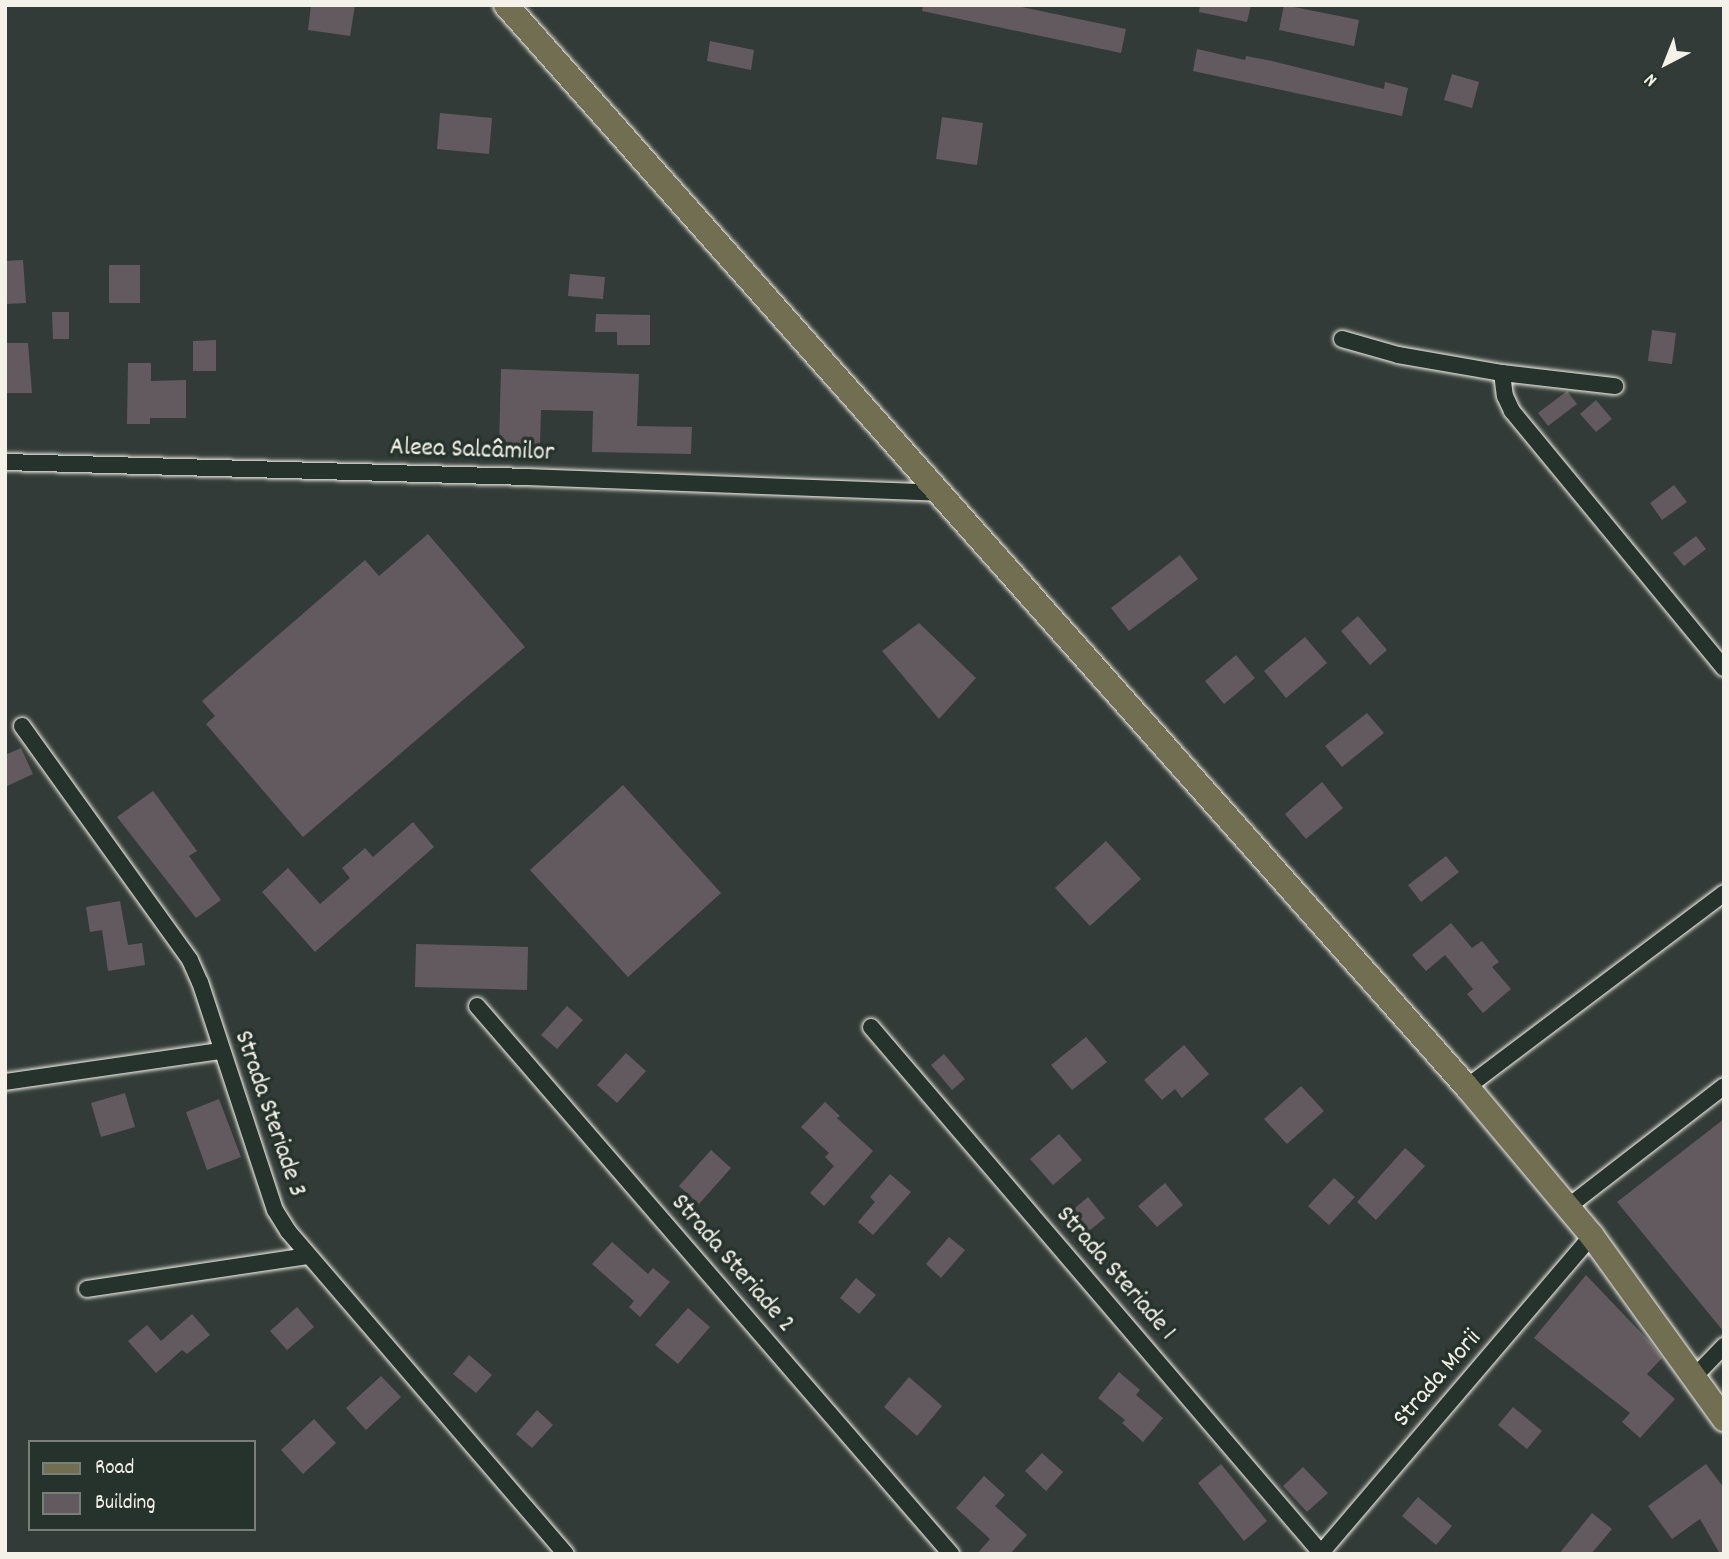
<!DOCTYPE html>
<html>
<head>
<meta charset="utf-8">
<style>
  body { margin:0 }
  #map { position:relative; width:1729px; height:1559px; overflow:hidden; background:#323b37; font-family:Dekko,sans-serif }
  div>[style] { position:absolute }
  [style*='--x'] { left:calc(var(--x)*1px); top:calc(var(--y)*1px); width:calc(var(--w)*1px); rotate:calc(var(--a)*1deg) }
  .building>* { inset:0; background:#635a5f }
  .roads { filter:drop-shadow(0 0 2px #f4f1e8) drop-shadow(0 0 2px #f4f1e8) }
  .street>* { height:16px; margin:-8px; padding:0 8px; transform-origin:8px; border-radius:8px; background:#26332d }
  .primary>* { height:24px; margin:-12px; padding:0 12px; transform-origin:12px; border-radius:12px; background:#726e52 }
  span { translate:-50% -50%; white-space:nowrap; text-align:center; line-height:1.15; -webkit-text-stroke:7px #26332d; paint-order:stroke }
  .street-label { font-size:26px; color:#f4f1e8 }
  .frame { position:absolute; inset:0; border:7px solid #f4f1e8; pointer-events:none }
  .legend { position:absolute; left:28px; top:1440px; width:228px; height:91px; box-sizing:border-box; background:#26332d; border:2px solid #787f78; margin:0; padding:9px 12px; list-style:none; font-size:21px; color:#f4f1e8 }
  .legend li { display:flex; align-items:center; gap:14px; height:35px }
  .legend b { width:35px; border:2px solid #787f78 }
  .north { position:absolute; left:1631px; top:28px; width:70px; height:70px; -webkit-text-stroke:5px #26332d; paint-order:stroke; rotate:222deg; font-size:19px; font-weight:700; line-height:28px; text-align:center; color:#f4f1e8 }
  .north::after { content:''; display:block; margin:auto; width:24px; height:32px; background:#f4f1e8; clip-path:polygon(50% 0,100% 100%,50% 72%,0 100%) }
</style>
</head>
<body>
<div id="map">
  <div class="building">
    <i style="clip-path:polygon(311px 5px,355px 5px,350px 36px,308px 30px)"></i>
    <i style="clip-path:polygon(923px 5px,1012px 5px,1126px 29px,1121px 53px,922px 11px)"></i>
    <i style="clip-path:polygon(1200px 5px,1251px 5px,1247px 22px,1199px 12px)"></i>
    <i style="clip-path:polygon(1284px 5px,1359px 20px,1354px 46px,1279px 30px)"></i>
    <i style="clip-path:polygon(710px 41px,754px 50px,751px 70px,707px 61px)"></i>
    <i style="clip-path:polygon(1197px 49px,1245px 60px,1246px 56px,1272px 61px,1384px 89px,1385px 82px,1408px 88px,1402px 116px,1193px 71px)"></i>
    <i style="clip-path:polygon(1452px 74px,1479px 82px,1472px 108px,1444px 100px)"></i>
    <i style="clip-path:polygon(440px 113px,492px 118px,489px 154px,437px 149px)"></i>
    <i style="clip-path:polygon(942px 117px,983px 123px,977px 165px,936px 159px)"></i>
    <i style="clip-path:polygon(23px 260px,26px 303px,5px 304px,5px 261px)"></i>
    <i style="clip-path:polygon(109px 265px,140px 265px,140px 303px,109px 303px)"></i>
    <i style="clip-path:polygon(570px 274px,605px 277px,603px 299px,568px 296px)"></i>
    <i style="clip-path:polygon(52px 312px,69px 312px,69px 339px,53px 339px)"></i>
    <i style="clip-path:polygon(596px 314px,650px 315px,650px 345px,617px 345px,617px 332px,595px 332px)"></i>
    <i style="clip-path:polygon(1652px 330px,1676px 333px,1672px 364px,1648px 361px)"></i>
    <i style="clip-path:polygon(216px 340px,216px 371px,193px 371px,193px 341px)"></i>
    <i style="clip-path:polygon(5px 343px,28px 343px,32px 393px,5px 393px)"></i>
    <i style="clip-path:polygon(128px 363px,151px 363px,151px 381px,186px 380px,186px 418px,150px 418px,150px 424px,127px 424px)"></i>
    <i style="clip-path:polygon(501px 369px,639px 374px,637px 426px,692px 427px,691px 454px,592px 452px,593px 411px,541px 410px,540px 446px,499px 445px)"></i>
    <i style="clip-path:polygon(1567px 391px,1577px 404px,1548px 426px,1538px 413px)"></i>
    <i style="clip-path:polygon(1596px 400px,1612px 419px,1596px 432px,1580px 414px)"></i>
    <i style="clip-path:polygon(1674px 485px,1687px 502px,1662px 520px,1650px 503px)"></i>
    <i style="clip-path:polygon(428px 534px,525px 647px,303px 837px,206px 724px,215px 716px,202px 701px,365px 560px,379px 576px)"></i>
    <i style="clip-path:polygon(1696px 536px,1706px 549px,1684px 566px,1673px 553px)"></i>
    <i style="clip-path:polygon(1180px 555px,1198px 579px,1129px 631px,1111px 608px)"></i>
    <i style="clip-path:polygon(1358px 616px,1387px 650px,1370px 665px,1341px 631px)"></i>
    <i style="clip-path:polygon(919px 623px,976px 678px,939px 719px,882px 651px)"></i>
    <i style="clip-path:polygon(1305px 637px,1327px 663px,1286px 698px,1264px 671px)"></i>
    <i style="clip-path:polygon(1236px 655px,1255px 678px,1224px 704px,1205px 681px)"></i>
    <i style="clip-path:polygon(1367px 713px,1384px 733px,1342px 767px,1325px 746px)"></i>
    <i style="clip-path:polygon(21px 748px,33px 774px,5px 787px,5px 755px)"></i>
    <i style="clip-path:polygon(1322px 782px,1343px 808px,1306px 839px,1285px 814px)"></i>
    <i style="clip-path:polygon(623px 785px,721px 893px,628px 977px,530px 870px)"></i>
    <i style="clip-path:polygon(153px 791px,197px 851px,189px 856px,221px 900px,196px 918px,117px 817px)"></i>
    <i style="clip-path:polygon(413px 822px,434px 847px,315px 952px,262px 892px,288px 868px,320px 904px,350px 878px,342px 868px,365px 848px,373px 857px)"></i>
    <i style="clip-path:polygon(1106px 841px,1141px 879px,1090px 926px,1055px 888px)"></i>
    <i style="clip-path:polygon(1446px 856px,1459px 872px,1421px 902px,1408px 885px)"></i>
    <i style="clip-path:polygon(120px 901px,128px 945px,142px 943px,145px 965px,108px 971px,102px 930px,90px 932px,86px 907px)"></i>
    <i style="clip-path:polygon(1451px 923px,1472px 948px,1482px 941px,1499px 962px,1492px 967px,1511px 989px,1483px 1013px,1467px 994px,1473px 989px,1445px 955px,1426px 971px,1412px 955px)"></i>
    <i style="clip-path:polygon(416px 944px,528px 947px,527px 990px,415px 987px)"></i>
    <i style="clip-path:polygon(567px 1006px,583px 1020px,557px 1049px,541px 1035px)"></i>
    <i style="clip-path:polygon(1086px 1037px,1107px 1062px,1072px 1090px,1051px 1065px)"></i>
    <i style="clip-path:polygon(1184px 1045px,1209px 1074px,1182px 1098px,1175px 1089px,1162px 1100px,1144px 1080px)"></i>
    <i style="clip-path:polygon(626px 1053px,646px 1071px,617px 1103px,597px 1085px)"></i>
    <i style="clip-path:polygon(944px 1054px,965px 1079px,952px 1090px,931px 1065px)"></i>
    <i style="clip-path:polygon(1301px 1086px,1324px 1111px,1287px 1144px,1264px 1119px)"></i>
    <i style="clip-path:polygon(125px 1093px,135px 1127px,101px 1137px,91px 1103px)"></i>
    <i style="clip-path:polygon(219px 1099px,241px 1157px,207px 1170px,186px 1112px)"></i>
    <i style="clip-path:polygon(825px 1102px,840px 1116px,837px 1118px,873px 1151px,824px 1206px,810px 1193px,834px 1166px,825px 1157px,829px 1153px,801px 1127px)"></i>
    <i style="clip-path:polygon(1724px 1119px,1724px 1332px,1617px 1202px)"></i>
    <i style="clip-path:polygon(1059px 1134px,1082px 1160px,1053px 1185px,1030px 1159px)"></i>
    <i style="clip-path:polygon(1405px 1148px,1425px 1166px,1376px 1220px,1357px 1202px)"></i>
    <i style="clip-path:polygon(711px 1150px,731px 1168px,699px 1204px,679px 1186px)"></i>
    <i style="clip-path:polygon(890px 1174px,911px 1192px,873px 1235px,858px 1222px,875px 1202px,870px 1197px)"></i>
    <i style="clip-path:polygon(1334px 1178px,1355px 1197px,1329px 1225px,1308px 1206px)"></i>
    <i style="clip-path:polygon(1165px 1183px,1183px 1205px,1157px 1227px,1138px 1206px)"></i>
    <i style="clip-path:polygon(1088px 1197px,1105px 1218px,1080px 1238px,1063px 1218px)"></i>
    <i style="clip-path:polygon(949px 1237px,965px 1250px,941px 1278px,926px 1264px)"></i>
    <i style="clip-path:polygon(612px 1242px,648px 1274px,653px 1268px,670px 1282px,640px 1317px,629px 1307px,634px 1301px,592px 1264px)"></i>
    <i style="clip-path:polygon(1586px 1275px,1650px 1342px,1662px 1358px,1647px 1374px,1675px 1399px,1640px 1438px,1622px 1422px,1630px 1413px,1534px 1338px)"></i>
    <i style="clip-path:polygon(856px 1278px,876px 1295px,859px 1314px,840px 1298px)"></i>
    <i style="clip-path:polygon(297px 1307px,314px 1327px,287px 1350px,270px 1331px)"></i>
    <i style="clip-path:polygon(688px 1308px,710px 1327px,678px 1364px,655px 1345px)"></i>
    <i style="clip-path:polygon(192px 1314px,210px 1335px,187px 1354px,182px 1350px,156px 1373px,128px 1341px,147px 1325px,161px 1341px)"></i>
    <i style="clip-path:polygon(469px 1355px,492px 1375px,476px 1393px,453px 1374px)"></i>
    <i style="clip-path:polygon(1119px 1372px,1140px 1390px,1136px 1395px,1163px 1418px,1143px 1442px,1122px 1423px,1125px 1420px,1098px 1398px)"></i>
    <i style="clip-path:polygon(381px 1376px,401px 1397px,366px 1430px,346px 1408px)"></i>
    <i style="clip-path:polygon(909px 1377px,942px 1406px,917px 1436px,884px 1407px)"></i>
    <i style="clip-path:polygon(1513px 1407px,1542px 1431px,1527px 1449px,1498px 1425px)"></i>
    <i style="clip-path:polygon(537px 1410px,553px 1425px,532px 1448px,516px 1434px)"></i>
    <i style="clip-path:polygon(314px 1419px,336px 1443px,303px 1474px,281px 1450px)"></i>
    <i style="clip-path:polygon(1042px 1453px,1063px 1472px,1046px 1491px,1025px 1471px)"></i>
    <i style="clip-path:polygon(1221px 1464px,1267px 1521px,1244px 1541px,1198px 1483px)"></i>
    <i style="clip-path:polygon(1706px 1464px,1724px 1488px,1724px 1554px,1720px 1554px,1700px 1519px,1672px 1539px,1648px 1506px)"></i>
    <i style="clip-path:polygon(1303px 1467px,1328px 1493px,1307px 1512px,1283px 1486px)"></i>
    <i style="clip-path:polygon(984px 1476px,1005px 1495px,995px 1506px,1027px 1535px,1010px 1554px,977px 1554px,990px 1539px,956px 1508px)"></i>
    <i style="clip-path:polygon(1418px 1497px,1452px 1526px,1436px 1545px,1402px 1516px)"></i>
    <i style="clip-path:polygon(1592px 1513px,1612px 1529px,1591px 1554px,1559px 1554px)"></i>
  </div>
  <div class="roads">
    <div class="street">
      <i style="--x:1342;--y:339;--w:58;--a:15.9"></i>
      <i style="--x:1398;--y:355;--w:106;--a:9.8"></i>
      <i style="--x:1502;--y:373;--w:114;--a:6.6"></i>
      <i style="--x:1502;--y:373;--w:23;--a:83"></i>
      <i style="--x:1505;--y:396;--w:17;--a:65"></i>
      <i style="--x:1512;--y:411;--w:333;--a:50.5"></i>
      <i style="--x:5;--y:462;--w:523;--a:1.64"></i>
      <i style="--x:528;--y:477;--w:409;--a:2.2"></i>
      <i style="--x:22;--y:726;--w:288;--a:54.3"></i>
      <i style="--x:190;--y:960;--w:24;--a:66"></i>
      <i style="--x:200;--y:982;--w:240;--a:71.8"></i>
      <i style="--x:275;--y:1210;--w:25;--a:58"></i>
      <i style="--x:288;--y:1231;--w:426;--a:49.3"></i>
      <i style="--x:477;--y:1006;--w:725;--a:49.14"></i>
      <i style="--x:871;--y:1027;--w:692;--a:49.45"></i>
      <i style="--x:5;--y:1082;--w:218;--a:-8.2"></i>
      <i style="--x:1467;--y:1087;--w:322;--a:-37"></i>
      <i style="--x:1569;--y:1206;--w:196;--a:-37.7"></i>
      <i style="--x:87;--y:1289;--w:222;--a:-8.5"></i>
      <i style="--x:1695;--y:1376;--w:42;--a:-46"></i>
      <i style="--x:1320;--y:1554;--w:418;--a:-49.5"></i>
    </div>
    <div class="primary">
      <i style="--x:506;--y:5;--w:1447;--a:48.39"></i>
      <i style="--x:1467;--y:1087;--w:194;--a:50"></i>
      <i style="--x:1592;--y:1236;--w:226;--a:54.2"></i>
    </div>
  </div>
  <div class="street-label">
    <span style="left:472px;top:451px;rotate:2deg">Aleea Salcâmilor</span>
    <span style="left:269px;top:1114px;rotate:71deg">Strada Steriade 3</span>
    <span style="left:732px;top:1264px;rotate:49deg">Strada Steriade 2</span>
    <span style="left:1115px;top:1274px;rotate:49deg">Strada Steriade 1</span>
    <span style="left:1438px;top:1379px;rotate:-49deg">Strada Morii</span>
  </div>
  <div class="frame"></div>
  <ul class="legend">
  <li><b style="height:9px;background:#726e52"></b>Road</li>
  <li><b style="height:19px;background:#635a5f"></b>Building</li>
  </ul>
  <div class="north">N</div>
</div>
</body>
</html>
